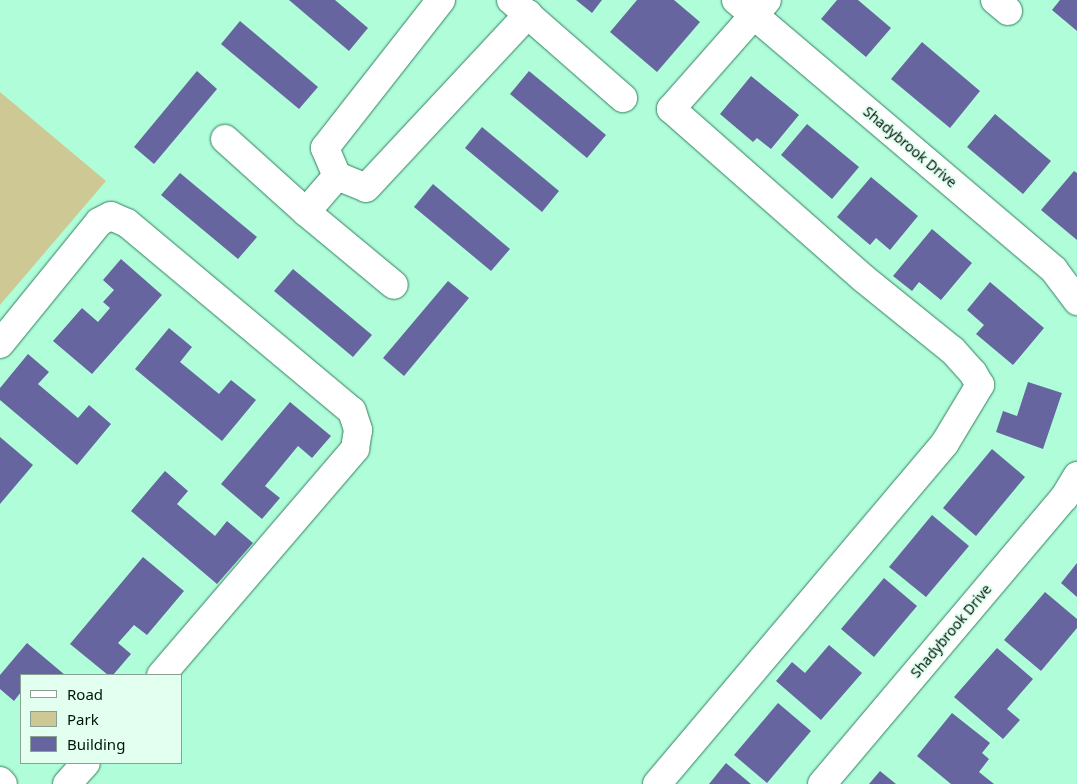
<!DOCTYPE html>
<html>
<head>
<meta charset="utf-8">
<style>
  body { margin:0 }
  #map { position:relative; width:1077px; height:784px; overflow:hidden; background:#b0fdda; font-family:"Noto Sans",sans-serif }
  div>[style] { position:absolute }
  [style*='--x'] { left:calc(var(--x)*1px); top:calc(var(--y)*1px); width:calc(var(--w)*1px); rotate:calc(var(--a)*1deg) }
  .green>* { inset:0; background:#cec994 }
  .building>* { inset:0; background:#67659f }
  .roads { filter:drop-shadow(0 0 1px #327f60) drop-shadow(0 0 1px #327f60) }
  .minor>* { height:28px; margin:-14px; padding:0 14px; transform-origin:14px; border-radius:14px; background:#fff }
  span { translate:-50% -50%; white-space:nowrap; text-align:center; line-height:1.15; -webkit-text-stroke:4px #e2fff0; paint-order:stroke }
  .street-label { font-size:14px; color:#00130a }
  .legend { position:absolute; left:20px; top:674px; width:162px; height:90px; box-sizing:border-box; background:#e2fff0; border:1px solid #88a194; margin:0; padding:6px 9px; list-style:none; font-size:15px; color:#00130a }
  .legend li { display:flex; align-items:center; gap:10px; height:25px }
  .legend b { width:25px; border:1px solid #88a194 }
</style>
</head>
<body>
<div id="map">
  <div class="green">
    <i style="clip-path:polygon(0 92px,106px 181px,0 305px)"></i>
  </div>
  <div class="building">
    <i style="clip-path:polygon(289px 0,335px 0,368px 28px,349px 51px)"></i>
    <i style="clip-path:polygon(576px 0,602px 0,592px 13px)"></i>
    <i style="clip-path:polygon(637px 0,674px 0,700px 22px,657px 72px,610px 32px)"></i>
    <i style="clip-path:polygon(837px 0,858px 0,891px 28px,866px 57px,821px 19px)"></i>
    <i style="clip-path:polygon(1060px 0,1077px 0,1077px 31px,1052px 10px)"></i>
    <i style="clip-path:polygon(240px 21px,318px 87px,299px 109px,221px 44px)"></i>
    <i style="clip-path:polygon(922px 42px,980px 91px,950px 128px,891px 79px)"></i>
    <i style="clip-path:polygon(197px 71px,217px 89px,154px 164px,134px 147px)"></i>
    <i style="clip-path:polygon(529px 71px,606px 135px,587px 158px,510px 94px)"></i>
    <i style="clip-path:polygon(751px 76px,799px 115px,771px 149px,757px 138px,753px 142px,720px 114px)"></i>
    <i style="clip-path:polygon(995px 114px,1051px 161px,1023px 194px,967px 147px)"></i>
    <i style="clip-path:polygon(807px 124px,859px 167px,832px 199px,781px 155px)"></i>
    <i style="clip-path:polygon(482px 127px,559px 191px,542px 212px,465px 148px)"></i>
    <i style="clip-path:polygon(1074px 171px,1077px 173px,1077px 240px,1041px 210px)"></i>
    <i style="clip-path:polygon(180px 173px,257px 237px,238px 259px,161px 195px)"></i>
    <i style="clip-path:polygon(871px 177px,918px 216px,890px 250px,876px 238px,870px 245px,837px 217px)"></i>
    <i style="clip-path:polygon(433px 184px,510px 249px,491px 271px,414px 207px)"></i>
    <i style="clip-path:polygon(932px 229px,972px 263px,941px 300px,919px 282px,912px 291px,893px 276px)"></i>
    <i style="clip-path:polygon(121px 259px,162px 295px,92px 374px,53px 341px,82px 308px,98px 322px,110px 308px,103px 302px,114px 290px,103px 280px)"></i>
    <i style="clip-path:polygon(293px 269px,372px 335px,353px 357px,274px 291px)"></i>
    <i style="clip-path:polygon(448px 281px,469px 298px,404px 376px,383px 358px)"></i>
    <i style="clip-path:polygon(990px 282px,1044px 328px,1013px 365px,976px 334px,984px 325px,967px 310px)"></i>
    <i style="clip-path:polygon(169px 328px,192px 347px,180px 362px,219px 394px,231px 380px,256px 400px,222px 441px,135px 369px)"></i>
    <i style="clip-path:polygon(28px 354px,49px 372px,38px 384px,78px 418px,89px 405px,111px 424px,77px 465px,0 400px,0 388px)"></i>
    <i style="clip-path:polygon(1028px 382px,1062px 393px,1043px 449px,996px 432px,1003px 411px,1017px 416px)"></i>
    <i style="clip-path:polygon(290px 402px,331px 436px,312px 458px,298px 446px,265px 486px,280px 498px,262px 519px,221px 484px)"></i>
    <i style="clip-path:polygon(0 437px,33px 465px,0 504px)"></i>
    <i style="clip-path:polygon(992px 449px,1025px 477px,976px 536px,943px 508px)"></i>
    <i style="clip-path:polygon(165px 471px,188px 491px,177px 504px,215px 536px,227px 521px,253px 543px,217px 584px,131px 511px)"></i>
    <i style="clip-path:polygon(932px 515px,969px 546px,926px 597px,889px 567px)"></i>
    <i style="clip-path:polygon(143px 557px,184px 591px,147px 635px,134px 625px,118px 643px,131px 654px,113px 675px,108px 675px,70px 644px)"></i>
    <i style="clip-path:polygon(1077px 563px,1077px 597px,1061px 583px)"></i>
    <i style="clip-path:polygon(884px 578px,917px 606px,874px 657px,841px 629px)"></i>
    <i style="clip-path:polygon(1045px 592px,1077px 619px,1077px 628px,1041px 671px,1004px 640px)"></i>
    <i style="clip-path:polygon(27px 643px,65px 675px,21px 675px,21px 692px,14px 701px,0 689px,0 675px)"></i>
    <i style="clip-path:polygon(829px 645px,862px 673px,821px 720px,776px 681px,792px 662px,805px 673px)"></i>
    <i style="clip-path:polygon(997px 648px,1033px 679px,1007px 709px,1020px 720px,1003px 739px,954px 697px)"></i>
    <i style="clip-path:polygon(778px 703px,811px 731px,767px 783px,734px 755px)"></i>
    <i style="clip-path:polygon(952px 713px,990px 743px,982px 753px,989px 759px,979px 772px,994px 784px,951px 784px,917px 756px)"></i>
    <i style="clip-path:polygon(726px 763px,751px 784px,709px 784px)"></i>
    <i style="clip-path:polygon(880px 771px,896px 784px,869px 784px)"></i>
  </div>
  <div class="roads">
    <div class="minor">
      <i style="--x:441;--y:0;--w:188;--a:128.1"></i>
      <i style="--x:325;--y:148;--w:30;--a:67"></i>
      <i style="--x:337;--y:176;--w:31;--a:22"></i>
      <i style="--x:366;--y:188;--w:238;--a:-47"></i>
      <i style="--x:511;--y:0;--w:149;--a:41.2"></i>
      <i style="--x:736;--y:0;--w:417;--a:40.3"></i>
      <i style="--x:1054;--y:270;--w:39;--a:53"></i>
      <i style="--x:995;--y:0;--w:17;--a:40"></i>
      <i style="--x:225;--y:139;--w:109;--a:42"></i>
      <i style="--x:306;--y:212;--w:114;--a:39.7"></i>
      <i style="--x:306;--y:212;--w:48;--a:-49.3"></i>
      <i style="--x:0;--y:344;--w:157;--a:-50.9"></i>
      <i style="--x:99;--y:222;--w:13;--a:-27"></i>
      <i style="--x:111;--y:216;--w:17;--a:24"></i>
      <i style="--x:127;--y:223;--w:293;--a:39.9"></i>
      <i style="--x:352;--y:411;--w:20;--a:72"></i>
      <i style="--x:358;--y:430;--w:19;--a:99"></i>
      <i style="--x:355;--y:449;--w:298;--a:130.6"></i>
      <i style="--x:0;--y:781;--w:4;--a:45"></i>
      <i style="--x:67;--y:784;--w:28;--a:-48"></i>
      <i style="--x:657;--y:784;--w:446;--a:-49.8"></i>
      <i style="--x:945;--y:443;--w:68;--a:-58.9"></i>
      <i style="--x:980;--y:385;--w:14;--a:-120"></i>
      <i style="--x:973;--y:373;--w:31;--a:-132"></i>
      <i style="--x:952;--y:350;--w:114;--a:-141"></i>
      <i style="--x:863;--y:278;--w:256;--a:-138.6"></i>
      <i style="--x:671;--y:109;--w:145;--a:-48.6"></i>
      <i style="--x:822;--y:784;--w:375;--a:-49.8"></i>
      <i style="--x:1064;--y:498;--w:26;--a:-59"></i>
    </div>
  </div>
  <div class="street-label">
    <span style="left:910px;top:147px;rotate:40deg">Shadybrook Drive</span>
    <span style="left:951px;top:631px;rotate:-50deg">Shadybrook Drive</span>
  </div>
  <ul class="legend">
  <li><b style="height:6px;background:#fff"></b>Road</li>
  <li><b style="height:14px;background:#cec994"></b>Park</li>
  <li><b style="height:14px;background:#67659f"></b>Building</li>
  </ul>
</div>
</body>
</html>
